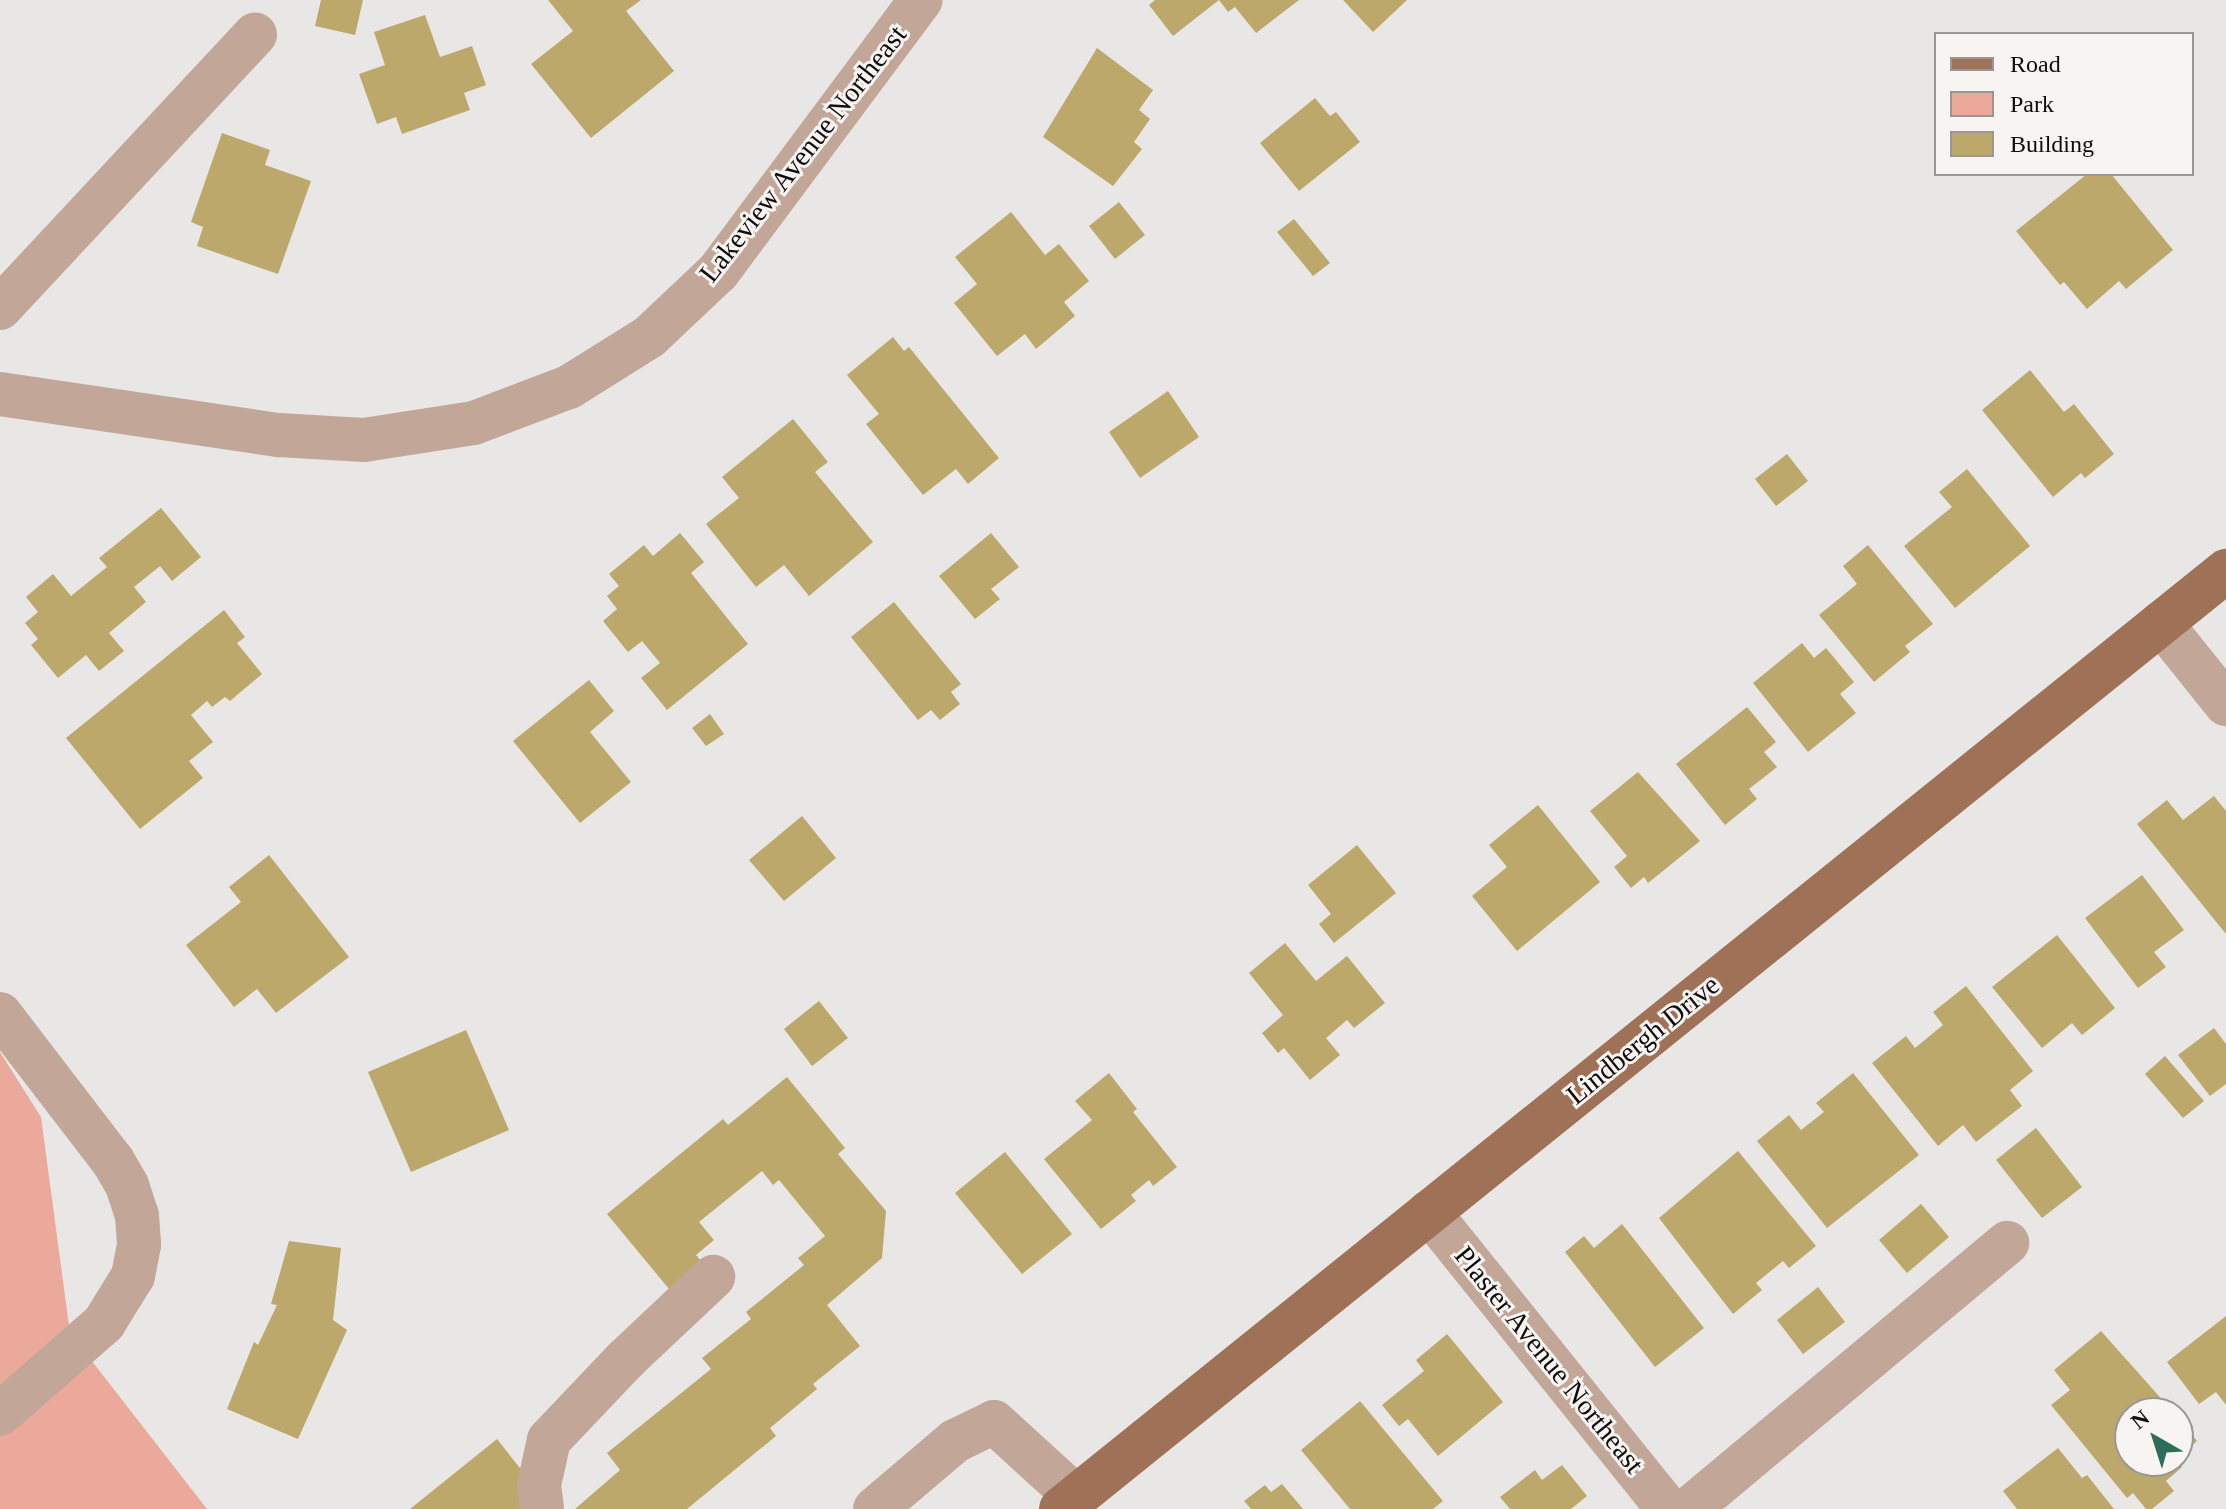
<!DOCTYPE html>
<html>
<head>
<meta charset="utf-8">
<style>
  body { margin:0 }
  #map { position:relative; width:2226px; height:1509px; overflow:hidden; background:#e9e7e5; font-family:Georgia,serif }
  div>[style] { position:absolute }
  [style*='--x'] { left:calc(var(--x)*1px); top:calc(var(--y)*1px); width:calc(var(--w)*1px); rotate:calc(var(--a)*1deg) }
  .green>* { inset:0; background:#eba99c }
  .building>* { inset:0; background:#bca86b }
  .minor>* { height:44px; margin:-22px; padding:0 22px; transform-origin:22px; border-radius:22px; background:#c2a799 }
  .major>* { height:44px; margin:-22px; padding:0 22px; transform-origin:22px; border-radius:22px; background:#9f7156 }
  span { translate:-50% -50%; white-space:nowrap; text-align:center; line-height:1.15; -webkit-text-stroke:6px #f7f4f2; paint-order:stroke }
  .street-label { font-size:28px; color:#0d0c0b }
  .legend { position:absolute; left:1934px; top:32px; width:260px; height:144px; box-sizing:border-box; background:#f7f4f2; border:2px solid #999796; margin:0; padding:10px 14px; list-style:none; font-size:24px; color:#0d0c0b }
  .legend li { display:flex; align-items:center; gap:16px; height:40px }
  .legend b { width:40px; border:2px solid #999796 }
  .north { position:absolute; left:2114px; top:1397px; width:80px; height:80px; box-sizing:border-box; background:#f7f4f2; border:2px solid #999796; border-radius:50%; rotate:321deg; font-size:22px; font-weight:700; line-height:32px; text-align:center; color:#0d0c0b }
  .north::after { content:''; display:block; margin:auto; width:28px; height:36px; background:#2e6d5b; clip-path:polygon(50% 0,100% 100%,50% 72%,0 100%) }
</style>
</head>
<body>
<div id="map">
  <div class="green">
    <i style="clip-path:polygon(0 1052px,41px 1117px,70px 1333px,207px 1509px,0 1509px)"></i>
  </div>
  <div class="building">
    <i style="clip-path:polygon(321px 0,363px 0,355px 35px,315px 26px)"></i>
    <i style="clip-path:polygon(548px 0,641px 0,626px 11px,674px 71px,591px 138px,531px 64px,573px 31px)"></i>
    <i style="clip-path:polygon(1155px 0,1219px 0,1173px 36px,1149px 5px)"></i>
    <i style="clip-path:polygon(1219px 0,1299px 0,1256px 33px,1235px 7px,1228px 12px)"></i>
    <i style="clip-path:polygon(1343px 0,1407px 0,1373px 32px)"></i>
    <i style="clip-path:polygon(425px 15px,440px 57px,472px 46px,486px 85px,464px 93px,470px 110px,402px 134px,396px 117px,377px 124px,359px 74px,385px 65px,374px 32px)"></i>
    <i style="clip-path:polygon(1097px 48px,1153px 90px,1139px 110px,1150px 119px,1134px 142px,1142px 149px,1113px 186px,1043px 137px)"></i>
    <i style="clip-path:polygon(1315px 98px,1330px 116px,1336px 112px,1360px 142px,1299px 191px,1260px 143px)"></i>
    <i style="clip-path:polygon(222px 133px,270px 150px,265px 165px,311px 181px,278px 274px,197px 246px,203px 227px,191px 222px)"></i>
    <i style="clip-path:polygon(2087px 174px,2111px 174px,2173px 250px,2126px 289px,2119px 281px,2087px 309px,2064px 282px,2060px 285px,2016px 231px)"></i>
    <i style="clip-path:polygon(1119px 202px,1145px 235px,1115px 259px,1089px 226px)"></i>
    <i style="clip-path:polygon(1011px 212px,1045px 255px,1059px 244px,1089px 281px,1064px 302px,1075px 316px,1036px 349px,1025px 334px,997px 356px,954px 303px,977px 284px,955px 257px)"></i>
    <i style="clip-path:polygon(1294px 219px,1330px 263px,1313px 276px,1277px 232px)"></i>
    <i style="clip-path:polygon(893px 337px,904px 351px,909px 347px,999px 458px,968px 484px,956px 469px,923px 495px,866px 424px,879px 414px,847px 375px)"></i>
    <i style="clip-path:polygon(2030px 370px,2064px 412px,2074px 404px,2114px 454px,2085px 478px,2081px 473px,2053px 497px,1982px 410px)"></i>
    <i style="clip-path:polygon(1168px 391px,1199px 437px,1140px 478px,1109px 432px)"></i>
    <i style="clip-path:polygon(793px 419px,828px 462px,815px 472px,873px 542px,809px 596px,784px 565px,756px 587px,706px 524px,739px 498px,722px 477px)"></i>
    <i style="clip-path:polygon(1787px 454px,1808px 481px,1776px 506px,1755px 479px)"></i>
    <i style="clip-path:polygon(1967px 469px,2030px 546px,1955px 608px,1904px 546px,1952px 507px,1939px 492px)"></i>
    <i style="clip-path:polygon(161px 508px,201px 557px,172px 581px,160px 566px,134px 587px,146px 602px,109px 633px,124px 651px,99px 671px,86px 655px,58px 678px,31px 645px,38px 639px,25px 623px,38px 612px,26px 597px,53px 574px,71px 596px,107px 567px,99px 558px)"></i>
    <i style="clip-path:polygon(680px 533px,704px 562px,691px 573px,748px 644px,667px 710px,641px 678px,660px 663px,642px 641px,628px 652px,603px 621px,617px 609px,607px 596px,619px 586px,609px 574px,644px 545px,653px 556px)"></i>
    <i style="clip-path:polygon(991px 533px,1019px 567px,991px 589px,1000px 599px,975px 619px,939px 576px)"></i>
    <i style="clip-path:polygon(1868px 545px,1933px 624px,1905px 646px,1910px 652px,1874px 682px,1819px 615px,1857px 584px,1843px 566px)"></i>
    <i style="clip-path:polygon(894px 602px,961px 684px,951px 692px,960px 704px,940px 720px,931px 710px,918px 720px,851px 637px)"></i>
    <i style="clip-path:polygon(224px 610px,245px 637px,237px 643px,262px 674px,230px 701px,225px 697px,212px 707px,207px 701px,191px 715px,213px 742px,189px 761px,203px 778px,140px 829px,66px 738px)"></i>
    <i style="clip-path:polygon(1802px 643px,1814px 658px,1826px 648px,1854px 682px,1840px 694px,1856px 713px,1808px 752px,1753px 683px)"></i>
    <i style="clip-path:polygon(589px 680px,614px 711px,590px 732px,631px 782px,580px 823px,513px 741px)"></i>
    <i style="clip-path:polygon(1747px 707px,1776px 742px,1764px 752px,1777px 767px,1749px 789px,1757px 799px,1725px 825px,1676px 764px)"></i>
    <i style="clip-path:polygon(710px 714px,724px 734px,706px 746px,692px 728px)"></i>
    <i style="clip-path:polygon(1638px 772px,1700px 841px,1648px 883px,1644px 877px,1631px 888px,1614px 867px,1627px 856px,1590px 811px)"></i>
    <i style="clip-path:polygon(2214px 796px,2226px 811px,2226px 934px,2137px 824px,2167px 800px,2183px 820px)"></i>
    <i style="clip-path:polygon(1538px 805px,1600px 882px,1517px 951px,1472px 896px,1507px 867px,1489px 845px)"></i>
    <i style="clip-path:polygon(802px 816px,836px 858px,784px 901px,749px 860px)"></i>
    <i style="clip-path:polygon(1357px 845px,1396px 893px,1334px 943px,1319px 924px,1331px 914px,1308px 885px)"></i>
    <i style="clip-path:polygon(269px 855px,349px 957px,276px 1013px,257px 989px,234px 1007px,186px 945px,241px 902px,229px 887px)"></i>
    <i style="clip-path:polygon(2142px 875px,2184px 930px,2154px 952px,2166px 967px,2138px 988px,2085px 918px)"></i>
    <i style="clip-path:polygon(2057px 935px,2115px 1008px,2082px 1035px,2072px 1023px,2042px 1048px,1992px 987px)"></i>
    <i style="clip-path:polygon(1285px 943px,1316px 981px,1347px 956px,1385px 1003px,1354px 1028px,1347px 1020px,1326px 1038px,1340px 1055px,1310px 1080px,1284px 1048px,1278px 1053px,1262px 1033px,1283px 1015px,1249px 973px)"></i>
    <i style="clip-path:polygon(1966px 986px,2033px 1071px,2010px 1090px,2022px 1106px,1976px 1142px,1963px 1125px,1938px 1146px,1872px 1063px,1906px 1036px,1915px 1048px,1943px 1025px,1933px 1012px)"></i>
    <i style="clip-path:polygon(819px 1001px,848px 1038px,812px 1066px,784px 1029px)"></i>
    <i style="clip-path:polygon(2214px 1028px,2226px 1044px,2226px 1084px,2210px 1096px,2178px 1055px)"></i>
    <i style="clip-path:polygon(466px 1030px,509px 1130px,411px 1172px,368px 1072px)"></i>
    <i style="clip-path:polygon(2165px 1056px,2204px 1101px,2183px 1118px,2145px 1074px)"></i>
    <i style="clip-path:polygon(1109px 1073px,1137px 1109px,1133px 1112px,1177px 1167px,1153px 1186px,1149px 1180px,1131px 1195px,1136px 1201px,1101px 1229px,1044px 1159px,1092px 1120px,1075px 1101px)"></i>
    <i style="clip-path:polygon(1853px 1073px,1919px 1155px,1827px 1228px,1757px 1141px,1789px 1115px,1801px 1130px,1824px 1112px,1816px 1103px)"></i>
    <i style="clip-path:polygon(787px 1077px,845px 1148px,838px 1154px,886px 1211px,882px 1258px,827px 1305px,860px 1346px,813px 1384px,817px 1389px,770px 1428px,776px 1436px,687px 1509px,575px 1509px,620px 1470px,607px 1453px,711px 1369px,702px 1358px,751px 1319px,746px 1312px,804px 1265px,798px 1258px,825px 1236px,779px 1180px,773px 1185px,762px 1171px,699px 1222px,714px 1240px,696px 1255px,707px 1268px,674px 1295px,607px 1214px,723px 1119px,728px 1125px)"></i>
    <i style="clip-path:polygon(2036px 1128px,2082px 1187px,2042px 1218px,1996px 1160px)"></i>
    <i style="clip-path:polygon(1738px 1151px,1816px 1246px,1789px 1268px,1783px 1261px,1756px 1283px,1762px 1290px,1733px 1314px,1659px 1218px)"></i>
    <i style="clip-path:polygon(1005px 1152px,1072px 1234px,1022px 1274px,955px 1193px)"></i>
    <i style="clip-path:polygon(1921px 1204px,1949px 1237px,1907px 1273px,1879px 1240px)"></i>
    <i style="clip-path:polygon(1622px 1224px,1704px 1328px,1655px 1367px,1565px 1252px,1584px 1236px,1594px 1248px)"></i>
    <i style="clip-path:polygon(289px 1241px,341px 1248px,333px 1320px,347px 1330px,298px 1439px,227px 1409px,254px 1342px,258px 1345px,277px 1305px,271px 1304px)"></i>
    <i style="clip-path:polygon(1818px 1287px,1845px 1322px,1803px 1354px,1777px 1320px)"></i>
    <i style="clip-path:polygon(2226px 1316px,2226px 1405px,2216px 1392px,2199px 1404px,2167px 1362px)"></i>
    <i style="clip-path:polygon(2101px 1331px,2174px 1413px,2130px 1413px,2130px 1461px,2177px 1461px,2182px 1467px,2166px 1481px,2174px 1491px,2152px 1509px,2146px 1509px,2133px 1493px,2127px 1498px,2051px 1405px,2070px 1390px,2054px 1370px)"></i>
    <i style="clip-path:polygon(1447px 1334px,1503px 1402px,1438px 1456px,1408px 1419px,1399px 1426px,1382px 1405px,1424px 1371px,1416px 1360px)"></i>
    <i style="clip-path:polygon(1360px 1401px,1443px 1501px,1433px 1509px,1350px 1509px,1301px 1450px)"></i>
    <i style="clip-path:polygon(2178px 1418px,2197px 1441px,2178px 1457px)"></i>
    <i style="clip-path:polygon(497px 1439px,527px 1477px,527px 1495px,519px 1502px,525px 1509px,410px 1509px)"></i>
    <i style="clip-path:polygon(2058px 1448px,2082px 1478px,2087px 1475px,2114px 1509px,2017px 1509px,2003px 1491px)"></i>
    <i style="clip-path:polygon(1562px 1465px,1587px 1496px,1571px 1509px,1510px 1509px,1500px 1497px,1535px 1470px,1542px 1480px)"></i>
    <i style="clip-path:polygon(1282px 1484px,1303px 1509px,1251px 1509px,1244px 1501px,1265px 1485px,1271px 1492px)"></i>
  </div>
  <div class="minor">
    <i style="--x:0;--y:308;--w:374;--a:-47"></i>
    <i style="--x:0;--y:394;--w:282;--a:8.4"></i>
    <i style="--x:279;--y:435;--w:85;--a:3.4"></i>
    <i style="--x:364;--y:440;--w:111;--a:-8.8"></i>
    <i style="--x:474;--y:423;--w:102;--a:-20.8"></i>
    <i style="--x:569;--y:387;--w:94;--a:-32"></i>
    <i style="--x:649;--y:337;--w:95;--a:-43.3"></i>
    <i style="--x:718;--y:272;--w:339;--a:-53.3"></i>
    <i style="--x:2161;--y:623;--w:104;--a:51.3"></i>
    <i style="--x:0;--y:1014;--w:185;--a:52.5"></i>
    <i style="--x:113;--y:1161;--w:28;--a:60"></i>
    <i style="--x:127;--y:1185;--w:32;--a:72"></i>
    <i style="--x:137;--y:1215;--w:30;--a:86"></i>
    <i style="--x:139;--y:1245;--w:32;--a:101"></i>
    <i style="--x:133;--y:1276;--w:55;--a:121.7"></i>
    <i style="--x:104;--y:1323;--w:138;--a:138.8"></i>
    <i style="--x:1429;--y:1212;--w:381;--a:51.2"></i>
    <i style="--x:542;--y:1509;--w:24;--a:-97"></i>
    <i style="--x:539;--y:1485;--w:46;--a:-77.5"></i>
    <i style="--x:549;--y:1440;--w:112;--a:-46.5"></i>
    <i style="--x:626;--y:1359;--w:120;--a:-43.3"></i>
    <i style="--x:875;--y:1509;--w:105;--a:-40.4"></i>
    <i style="--x:955;--y:1441;--w:43;--a:-26"></i>
    <i style="--x:994;--y:1422;--w:111;--a:42.4"></i>
    <i style="--x:1689;--y:1509;--w:415;--a:-39.9"></i>
  </div>
  <div class="major">
    <i style="--x:1061;--y:1509;--w:1496;--a:-38.84"></i>
  </div>
  <div class="street-label">
    <span style="left:803px;top:154px;rotate:-52deg">Lakeview Avenue Northeast</span>
    <span style="left:1643px;top:1040px;rotate:-39deg">Lindbergh Drive</span>
    <span style="left:1549px;top:1360px;rotate:51deg">Plaster Avenue Northeast</span>
  </div>
  <ul class="legend">
  <li><b style="height:10px;background:#9f7156"></b>Road</li>
  <li><b style="height:22px;background:#eba99c"></b>Park</li>
  <li><b style="height:22px;background:#bca86b"></b>Building</li>
  </ul>
  <div class="north">N</div>
</div>
</body>
</html>
